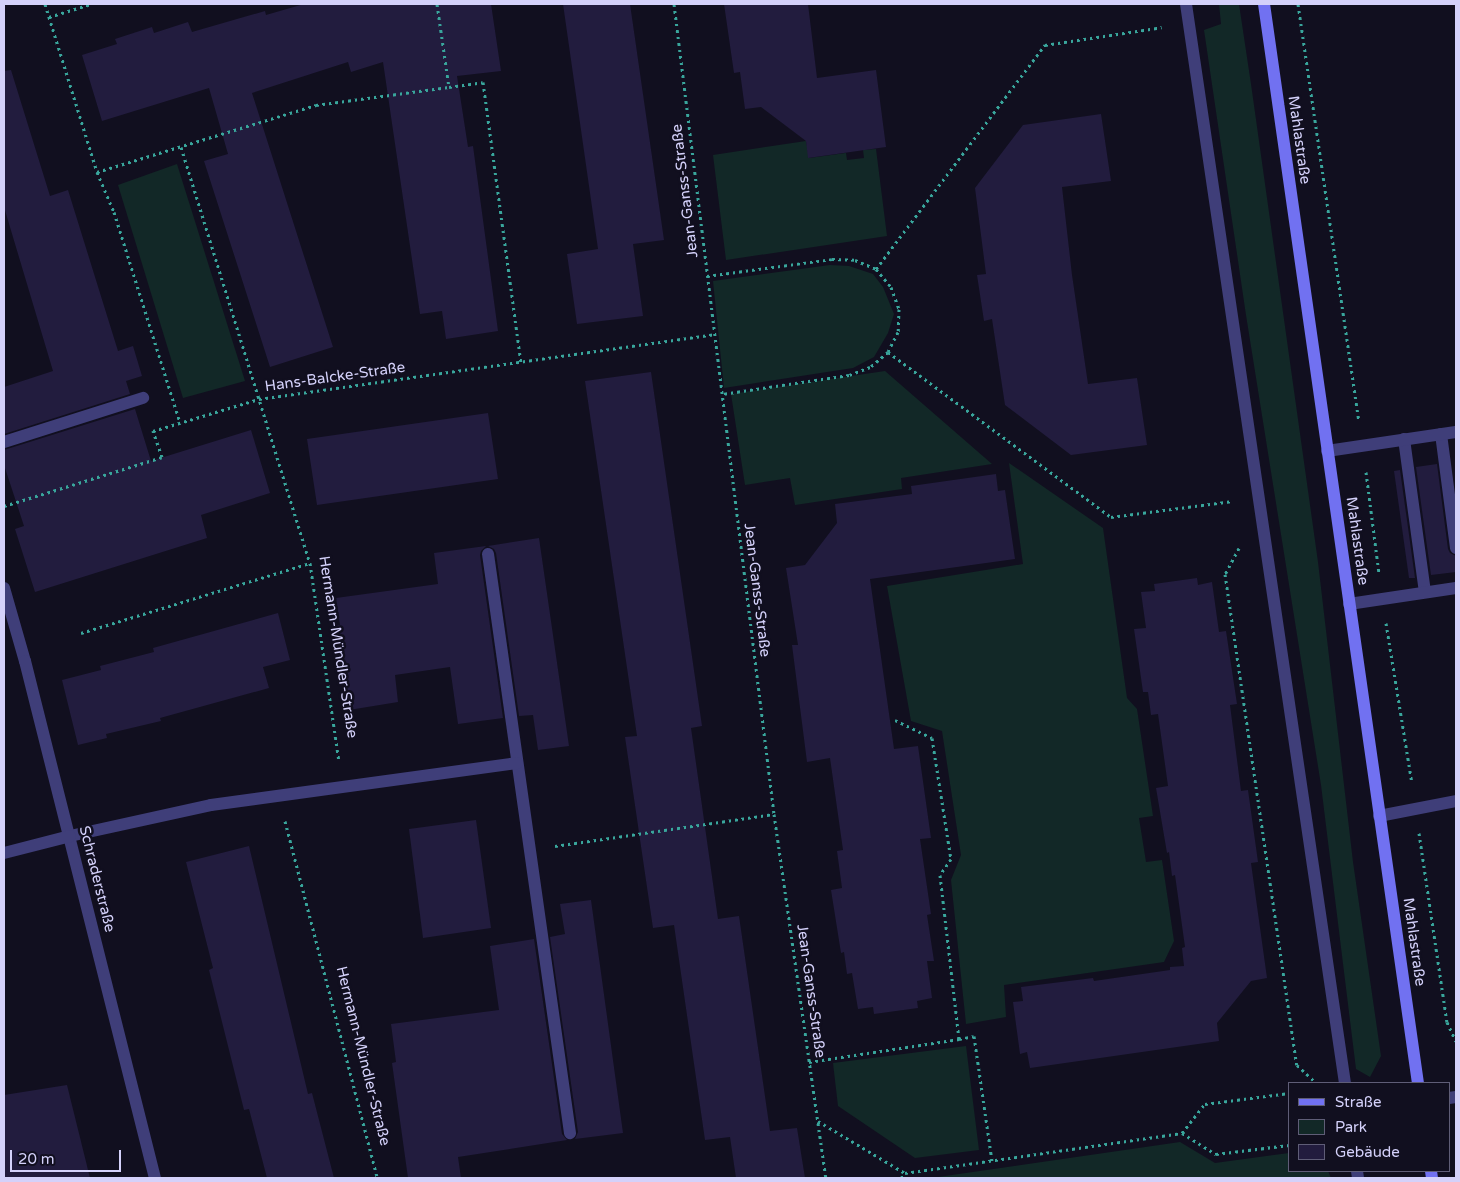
<!DOCTYPE html>
<html>
<head>
<meta charset="utf-8">
<style>
  body { margin:0 }
  #map { position:relative; width:1460px; height:1182px; overflow:hidden; background:#110f1f; font-family:"Varela Round",sans-serif }
  div>[style] { position:absolute }
  [style*='--x'] { left:calc(var(--x)*1px); top:calc(var(--y)*1px); width:calc(var(--w)*1px); rotate:calc(var(--a)*1deg) }
  .green>* { inset:0; background:#122827 }
  .building>* { inset:0; background:#221c3e }
  .path>* { height:3px; margin-top:-1.5px; transform-origin:0; background:repeating-linear-gradient(90deg,#39a69c 0 2.5px,transparent 0 6.5px) }
  .lane>* { height:12px; margin:-6px; padding:0 6px; transform-origin:6px; border-radius:6px; background:#3f3e79 }
  .street>* { height:12px; margin:-6px; padding:0 6px; transform-origin:6px; border-radius:6px; background:#3f3e79 }
  .secondary>* { height:12px; margin:-6px; padding:0 6px; transform-origin:6px; border-radius:6px; background:#7171f1 }
  span { translate:-50% -50%; white-space:nowrap; text-align:center; line-height:1.15; -webkit-text-stroke:5px #110f1f; paint-order:stroke }
  .street-label { font-size:15px; color:#d4d1fa }
  .frame { position:absolute; inset:0; border:5px solid #d4d1fa; pointer-events:none }
  .legend { position:absolute; left:1288px; top:1082px; width:162px; height:90px; box-sizing:border-box; background:#110f1f; border:1px solid #5f5d77; margin:0; padding:6px 9px; list-style:none; font-size:15px; color:#d4d1fa }
  .legend li { display:flex; align-items:center; gap:10px; height:25px }
  .legend b { width:25px; border:1px solid #5f5d77 }
  .scale { position:absolute; left:10px; top:1150px; width:111px; height:22px; box-sizing:border-box; border:2px solid #d4d1fa; border-top:0; padding-left:6px; font-size:15px; line-height:18px; white-space:nowrap; color:#d4d1fa; -webkit-text-stroke:4px #110f1f; paint-order:stroke }
</style>
</head>
<body>
<div id="map">
  <div class="green">
    <i style="clip-path:polygon(1219px 4px,1239px 4px,1251px 84px,1318px 562px,1353px 862px,1381px 1056px,1370px 1077px,1356px 1069px,1321px 785px,1246px 315px,1204px 30px,1221px 24px)"></i>
    <i style="clip-path:polygon(806px 141px,809px 158px,846px 153px,847px 160px,864px 158px,863px 150px,876px 149px,887px 236px,726px 260px,713px 155px)"></i>
    <i style="clip-path:polygon(177px 164px,245px 381px,183px 398px,118px 185px)"></i>
    <i style="clip-path:polygon(830px 265px,849px 266px,873px 274px,883px 287px,894px 314px,888px 333px,874px 357px,853px 368px,724px 388px,713px 281px)"></i>
    <i style="clip-path:polygon(885px 371px,992px 464px,901px 478px,902px 489px,795px 505px,790px 478px,745px 485px,731px 394px)"></i>
    <i style="clip-path:polygon(1009px 463px,1103px 528px,1127px 698px,1137px 709px,1153px 816px,1139px 818px,1146px 862px,1162px 860px,1174px 941px,1164px 962px,1004px 985px,1006px 1017px,966px 1024px,951px 880px,961px 855px,942px 731px,911px 721px,887px 586px,1023px 564px)"></i>
    <i style="clip-path:polygon(966px 1046px,979px 1150px,915px 1158px,838px 1106px,833px 1063px)"></i>
    <i style="clip-path:polygon(1180px 1142px,1215px 1163px,1289px 1153px,1289px 1171px,1328px 1171px,1331px 1178px,931px 1178px)"></i>
  </div>
  <div class="building">
    <i style="clip-path:polygon(304px 4px,491px 4px,501px 71px,457px 76px,468px 147px,473px 146px,498px 331px,446px 339px,442px 311px,420px 314px,383px 62px,351px 72px,348px 62px,252px 93px,333px 347px,270px 367px,204px 161px,228px 154px,209px 88px,102px 121px,82px 55px,117px 44px,115px 39px,152px 27px,154px 33px,188px 22px,192px 32px,265px 11px,266px 15px)"></i>
    <i style="clip-path:polygon(563px 4px,630px 4px,664px 240px,633px 244px,643px 316px,577px 324px,567px 254px,598px 249px)"></i>
    <i style="clip-path:polygon(724px 4px,808px 4px,817px 78px,876px 70px,886px 147px,808px 158px,806px 141px,761px 107px,745px 109px,740px 72px,734px 73px)"></i>
    <i style="clip-path:polygon(11px 70px,50px 196px,68px 190px,118px 351px,133px 346px,142px 376px,126px 381px,130px 394px,4px 434px,4px 387px,53px 371px,4px 207px,4px 71px)"></i>
    <i style="clip-path:polygon(1101px 114px,1111px 181px,1062px 187px,1072px 275px,1088px 384px,1137px 378px,1147px 445px,1071px 455px,1005px 405px,992px 319px,984px 321px,977px 275px,986px 274px,975px 188px,1023px 125px)"></i>
    <i style="clip-path:polygon(651px 372px,702px 726px,691px 728px,718px 919px,739px 916px,770px 1131px,797px 1128px,805px 1178px,736px 1178px,730px 1137px,705px 1140px,674px 925px,653px 928px,625px 737px,637px 736px,585px 381px)"></i>
    <i style="clip-path:polygon(135px 409px,151px 461px,251px 430px,270px 493px,201px 515px,207px 538px,35px 592px,15px 529px,24px 526px,4px 465px,4px 450px)"></i>
    <i style="clip-path:polygon(488px 413px,498px 479px,317px 505px,307px 439px)"></i>
    <i style="clip-path:polygon(1437px 464px,1448px 549px,1450px 553px,1456px 556px,1456px 572px,1431px 575px,1416px 467px)"></i>
    <i style="clip-path:polygon(1400px 470px,1415px 578px,1409px 578px,1394px 471px)"></i>
    <i style="clip-path:polygon(996px 474px,998px 491px,1005px 490px,1015px 559px,870px 579px,894px 749px,918px 746px,931px 838px,920px 839px,931px 914px,927px 915px,934px 961px,927px 961px,932px 998px,917px 1001px,918px 1008px,874px 1014px,873px 1007px,858px 1009px,852px 973px,847px 974px,844px 952px,841px 953px,831px 890px,842px 888px,837px 851px,843px 850px,830px 758px,807px 762px,792px 645px,798px 645px,786px 568px,805px 565px,837px 523px,835px 504px,912px 494px,911px 486px)"></i>
    <i style="clip-path:polygon(539px 538px,569px 746px,538px 750px,533px 715px,519px 716px,496px 553px,494px 549px,488px 546px)"></i>
    <i style="clip-path:polygon(486px 546px,481px 551px,480px 555px,503px 718px,458px 724px,450px 667px,395px 675px,398px 702px,349px 710px,337px 625px,340px 625px,336px 598px,438px 584px,434px 553px)"></i>
    <i style="clip-path:polygon(1197px 578px,1198px 585px,1212px 582px,1219px 632px,1226px 631px,1237px 704px,1230px 705px,1241px 791px,1248px 790px,1258px 862px,1251px 863px,1267px 978px,1251px 981px,1217px 1023px,1219px 1041px,1030px 1068px,1027px 1052px,1020px 1054px,1013px 1002px,1023px 1001px,1021px 987px,1093px 978px,1094px 981px,1170px 970px,1170px 967px,1184px 966px,1182px 948px,1185px 947px,1175px 875px,1172px 876px,1169px 852px,1167px 853px,1156px 788px,1168px 786px,1158px 714px,1151px 715px,1148px 692px,1143px 692px,1134px 629px,1146px 628px,1141px 592px,1155px 591px,1154px 584px)"></i>
    <i style="clip-path:polygon(278px 613px,290px 660px,263px 667px,269px 688px,160px 718px,161px 721px,106px 734px,107px 738px,78px 745px,62px 680px,101px 670px,100px 666px,154px 652px,153px 648px)"></i>
    <i style="clip-path:polygon(476px 820px,491px 928px,423px 938px,409px 829px)"></i>
    <i style="clip-path:polygon(249px 846px,308px 1094px,312px 1093px,334px 1178px,267px 1178px,249px 1109px,244px 1110px,209px 970px,213px 968px,186px 862px)"></i>
    <i style="clip-path:polygon(591px 900px,623px 1133px,575px 1139px,578px 1132px,550px 937px,565px 934px,560px 904px)"></i>
    <i style="clip-path:polygon(534px 939px,562px 1134px,567px 1140px,458px 1157px,461px 1178px,408px 1178px,392px 1063px,396px 1062px,391px 1024px,499px 1010px,490px 946px)"></i>
    <i style="clip-path:polygon(67px 1085px,90px 1178px,4px 1178px,4px 1095px)"></i>
  </div>
  <div class="path">
    <i style="--x:45;--y:4;--w:176;--a:72.8"></i>
    <i style="--x:97;--y:172;--w:43;--a:67"></i>
    <i style="--x:114;--y:212;--w:221;--a:72.6"></i>
    <i style="--x:437;--y:4;--w:84;--a:81.8"></i>
    <i style="--x:449;--y:87;--w:34;--a:-8"></i>
    <i style="--x:483;--y:82;--w:283;--a:82.3"></i>
    <i style="--x:674;--y:4;--w:816;--a:82.96"></i>
    <i style="--x:774;--y:814;--w:368;--a:81.9"></i>
    <i style="--x:1298;--y:4;--w:421;--a:81.7"></i>
    <i style="--x:49;--y:17;--w:44;--a:-17.2"></i>
    <i style="--x:181;--y:147;--w:436;--a:72.8"></i>
    <i style="--x:310;--y:563;--w:201;--a:81.7"></i>
    <i style="--x:97;--y:172;--w:229;--a:-17"></i>
    <i style="--x:316;--y:105;--w:134;--a:-7.7"></i>
    <i style="--x:876;--y:269;--w:281;--a:-53"></i>
    <i style="--x:1045;--y:45;--w:118;--a:-8.7"></i>
    <i style="--x:707;--y:276;--w:126;--a:-7.7"></i>
    <i style="--x:832;--y:259;--w:23;--a:2"></i>
    <i style="--x:855;--y:260;--w:23;--a:23"></i>
    <i style="--x:876;--y:269;--w:23;--a:50"></i>
    <i style="--x:891;--y:287;--w:23;--a:70"></i>
    <i style="--x:899;--y:309;--w:23;--a:92"></i>
    <i style="--x:898;--y:332;--w:22;--a:117"></i>
    <i style="--x:888;--y:352;--w:23;--a:140"></i>
    <i style="--x:870;--y:367;--w:22;--a:159"></i>
    <i style="--x:849;--y:375;--w:128;--a:171.5"></i>
    <i style="--x:888;--y:352;--w:277;--a:36.5"></i>
    <i style="--x:1111;--y:517;--w:123;--a:-7.5"></i>
    <i style="--x:1366;--y:472;--w:102;--a:82.7"></i>
    <i style="--x:4;--y:506;--w:165;--a:-17.2"></i>
    <i style="--x:162;--y:457;--w:28;--a:-109"></i>
    <i style="--x:153;--y:431;--w:111;--a:-16.8"></i>
    <i style="--x:259;--y:399;--w:460;--a:-8.1"></i>
    <i style="--x:1239;--y:548;--w:30;--a:118"></i>
    <i style="--x:1225;--y:574;--w:496;--a:81.7"></i>
    <i style="--x:1297;--y:1065;--w:26;--a:43"></i>
    <i style="--x:1386;--y:623;--w:162;--a:80.8"></i>
    <i style="--x:81;--y:633;--w:239;--a:-17"></i>
    <i style="--x:895;--y:720;--w:41;--a:25.9"></i>
    <i style="--x:932;--y:738;--w:122;--a:81.1"></i>
    <i style="--x:951;--y:859;--w:19;--a:125"></i>
    <i style="--x:940;--y:875;--w:165;--a:83.4"></i>
    <i style="--x:959;--y:1039;--w:15;--a:-11"></i>
    <i style="--x:974;--y:1036;--w:126;--a:81.8"></i>
    <i style="--x:285;--y:821;--w:369;--a:75.5"></i>
    <i style="--x:1419;--y:833;--w:191;--a:81.6"></i>
    <i style="--x:1447;--y:1022;--w:21;--a:65"></i>
    <i style="--x:555;--y:846;--w:221;--a:-8.3"></i>
    <i style="--x:809;--y:1062;--w:152;--a:-8.7"></i>
    <i style="--x:818;--y:1121;--w:101;--a:30.9"></i>
    <i style="--x:1182;--y:1133;--w:37;--a:-52"></i>
    <i style="--x:1205;--y:1104;--w:85;--a:-7.5"></i>
    <i style="--x:901;--y:1178;--w:6;--a:-51"></i>
    <i style="--x:905;--y:1173;--w:280;--a:-8.2"></i>
    <i style="--x:1182;--y:1133;--w:40;--a:32"></i>
    <i style="--x:1216;--y:1154;--w:74;--a:-7"></i>
  </div>
  <div class="lane">
    <i style="--x:1186;--y:4;--w:1091;--a:81.62"></i>
    <i style="--x:1441;--y:434;--w:115;--a:82.5"></i>
    <i style="--x:1404;--y:439;--w:154;--a:82.2"></i>
    <i style="--x:4;--y:442;--w:146;--a:-17.6"></i>
    <i style="--x:1327;--y:451;--w:130;--a:-8.4"></i>
    <i style="--x:488;--y:554;--w:585;--a:81.94"></i>
    <i style="--x:1349;--y:604;--w:108;--a:-8.5"></i>
    <i style="--x:1379;--y:816;--w:78;--a:-11"></i>
    <i style="--x:70;--y:836;--w:144;--a:-12.4"></i>
    <i style="--x:211;--y:805;--w:309;--a:-7.8"></i>
    <i style="--x:1357;--y:1171;--w:7;--a:82"></i>
  </div>
  <div class="street">
    <i style="--x:4;--y:588;--w:76;--a:74"></i>
    <i style="--x:25;--y:661;--w:533;--a:75.89"></i>
    <i style="--x:4;--y:853;--w:68;--a:-14.4"></i>
    <i style="--x:1449;--y:1098;--w:7;--a:-8"></i>
  </div>
  <div class="secondary">
    <i style="--x:1264;--y:4;--w:1090;--a:81.88"></i>
    <i style="--x:1431;--y:1171;--w:7;--a:82"></i>
  </div>
  <div class="street-label">
    <span style="left:1299px;top:140px;rotate:82deg">Mahlastraße</span>
    <span style="left:685px;top:191px;rotate:-97deg">Jean-Ganss-Straße</span>
    <span style="left:335px;top:377px;rotate:-8deg">Hans-Balcke-Straße</span>
    <span style="left:1357px;top:541px;rotate:82deg">Mahlastraße</span>
    <span style="left:757px;top:590px;rotate:83deg">Jean-Ganss-Straße</span>
    <span style="left:338px;top:647px;rotate:81deg">Hermann-Mündler-Straße</span>
    <span style="left:97px;top:879px;rotate:76deg">Schraderstraße</span>
    <span style="left:1414px;top:942px;rotate:82deg">Mahlastraße</span>
    <span style="left:811px;top:991px;rotate:82deg">Jean-Ganss-Straße</span>
    <span style="left:363px;top:1056px;rotate:76deg">Hermann-Mündler-Straße</span>
  </div>
  <div class="frame"></div>
  <ul class="legend">
  <li><b style="height:6px;background:#7171f1"></b>Straße</li>
  <li><b style="height:14px;background:#122827"></b>Park</li>
  <li><b style="height:14px;background:#221c3e"></b>Gebäude</li>
  </ul>
  <div class="scale">20 m</div>
</div>
</body>
</html>
